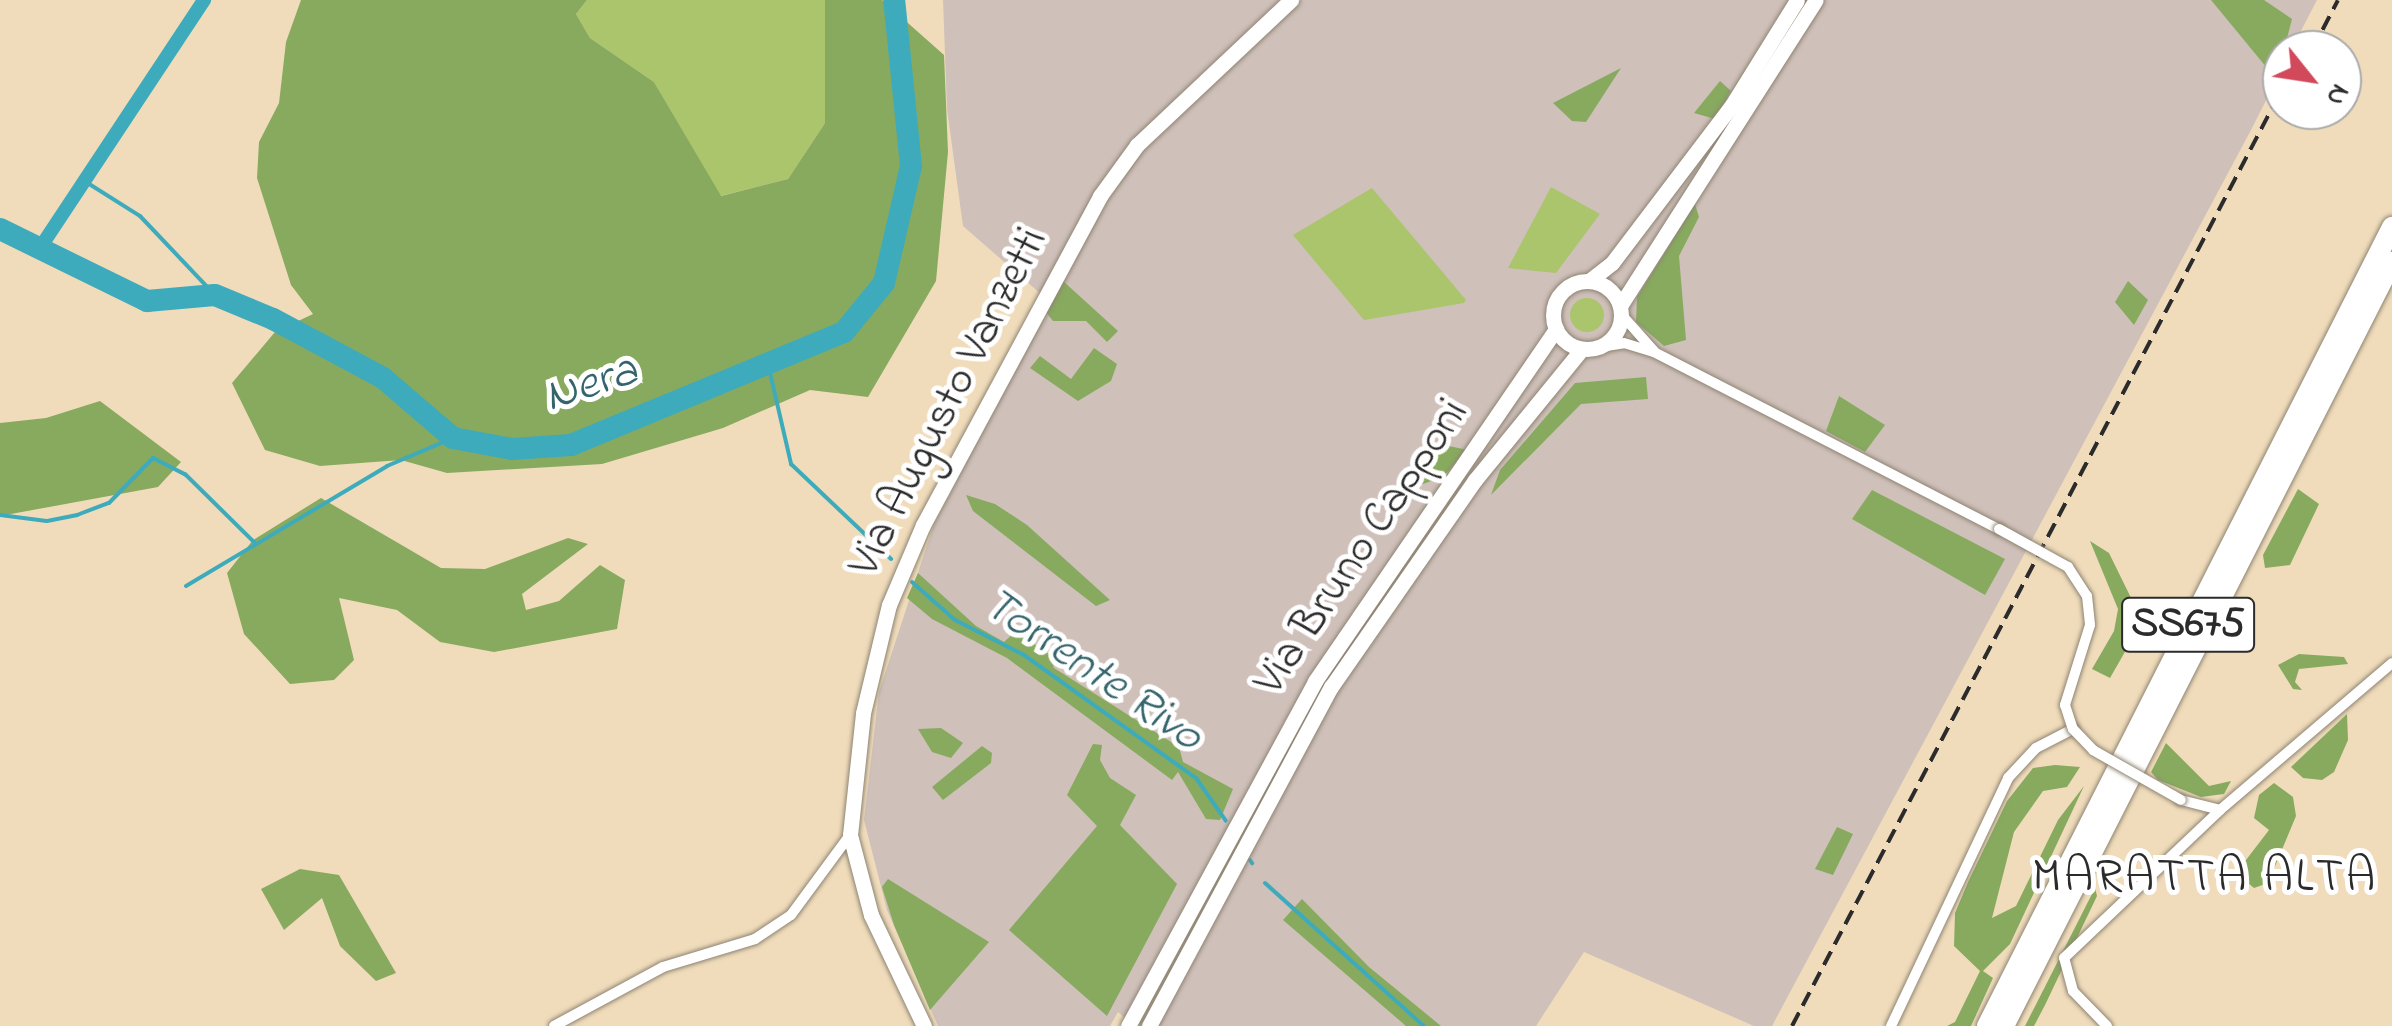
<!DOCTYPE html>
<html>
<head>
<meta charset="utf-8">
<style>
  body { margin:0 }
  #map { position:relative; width:2392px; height:1026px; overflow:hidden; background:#f0dcbb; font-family:"Indie Flower",sans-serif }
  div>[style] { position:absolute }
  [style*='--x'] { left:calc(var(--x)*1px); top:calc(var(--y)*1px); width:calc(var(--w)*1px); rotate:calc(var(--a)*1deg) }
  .industrial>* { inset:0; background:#cfc0ba }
  .green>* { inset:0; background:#aac56b }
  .round { border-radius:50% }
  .forest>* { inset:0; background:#87aa5f }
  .stream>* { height:4px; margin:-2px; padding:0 2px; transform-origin:2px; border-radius:2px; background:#3eabbc }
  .canal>* { height:14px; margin:-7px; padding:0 7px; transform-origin:7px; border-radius:7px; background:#3eabbc }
  .river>* { height:22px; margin:-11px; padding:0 11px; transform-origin:11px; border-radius:11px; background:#3eabbc }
  .roads { filter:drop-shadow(0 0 2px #8e8473) drop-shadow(0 0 2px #8e8473) }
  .street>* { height:10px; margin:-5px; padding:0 5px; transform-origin:5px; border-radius:5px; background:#fff }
  .secondary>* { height:15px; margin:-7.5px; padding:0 7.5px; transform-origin:7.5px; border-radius:7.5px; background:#fff }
  .secondary>.ring { margin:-7.5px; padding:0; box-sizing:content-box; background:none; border:15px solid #fff; border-radius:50% }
  .highway>* { height:20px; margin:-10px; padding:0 10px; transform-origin:10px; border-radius:10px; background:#fff }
  .rail>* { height:4px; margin-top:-2px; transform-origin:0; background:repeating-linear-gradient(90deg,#2b2b2b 0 15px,transparent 0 23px) }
  .bridges { filter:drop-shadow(0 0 2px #8e8473) drop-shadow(0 0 2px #8e8473) }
  .street-bridge>* { height:10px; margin:-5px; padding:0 5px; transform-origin:5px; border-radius:5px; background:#fff }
  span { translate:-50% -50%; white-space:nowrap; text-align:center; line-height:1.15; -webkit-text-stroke:10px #fff; paint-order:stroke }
  .shield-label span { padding:2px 8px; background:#fff; border:2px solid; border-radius:8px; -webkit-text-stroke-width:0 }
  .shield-label { font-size:42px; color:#2b2b2b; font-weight:700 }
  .street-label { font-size:45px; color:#2b2b2b }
  .water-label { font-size:48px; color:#34656c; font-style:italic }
  .neighbourhood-label { font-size:48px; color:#2b2b2b; letter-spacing:2.5px }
  .north { position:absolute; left:2262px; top:30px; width:100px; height:100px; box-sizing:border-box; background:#fff; border:2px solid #aaa; border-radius:50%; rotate:120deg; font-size:28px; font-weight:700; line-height:40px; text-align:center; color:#2b2b2b }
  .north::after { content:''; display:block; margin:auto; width:35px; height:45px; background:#d1495b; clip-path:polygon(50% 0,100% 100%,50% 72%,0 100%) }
</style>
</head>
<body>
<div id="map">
  <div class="industrial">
    <i style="clip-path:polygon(943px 0,2317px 0,2291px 50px,2282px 50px,2282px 69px,2251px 130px,1772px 1026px,1754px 1026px,1584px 952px,1536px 1026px,1134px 1026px,1118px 1012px,1110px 1026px,938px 1026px,887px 910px,864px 820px,879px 692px,934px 524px,1050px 302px,963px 226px,947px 109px)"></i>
  </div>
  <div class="green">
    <i style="clip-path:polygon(587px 0,825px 0,825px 123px,788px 179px,720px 196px,654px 82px,590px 38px,576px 14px)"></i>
    <i style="clip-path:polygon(1551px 187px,1600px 214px,1556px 273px,1508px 268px)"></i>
    <i style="clip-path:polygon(1372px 188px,1466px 300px,1464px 303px,1364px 320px,1293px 235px)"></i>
    <i class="round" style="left:1570px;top:298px;width:34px;height:34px"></i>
  </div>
  <div class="forest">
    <i style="clip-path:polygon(301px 0,587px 0,576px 14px,590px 38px,654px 82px,721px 196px,788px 179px,825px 123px,825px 0,882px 0,944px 55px,948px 152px,936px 281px,868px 397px,810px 390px,723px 428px,602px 464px,447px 473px,401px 460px,320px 466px,265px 450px,232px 383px,275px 332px,313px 314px,291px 285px,257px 178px,259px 142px,279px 103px,286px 42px)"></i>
    <i style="clip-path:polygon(2211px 0,2264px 0,2292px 19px,2284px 50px,2267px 68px)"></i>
    <i style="clip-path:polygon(1621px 68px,1586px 122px,1572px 121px,1553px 103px)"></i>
    <i style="clip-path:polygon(1720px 81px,1731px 91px,1715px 119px,1694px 113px)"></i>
    <i style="clip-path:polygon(1695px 204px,1699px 217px,1679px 256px,1686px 340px,1664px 346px,1636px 322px,1637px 297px)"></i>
    <i style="clip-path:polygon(1063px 281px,1118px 331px,1107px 342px,1086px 321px,1053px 321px,1045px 311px)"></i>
    <i style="clip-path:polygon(2128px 281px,2148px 300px,2134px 325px,2115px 302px)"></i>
    <i style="clip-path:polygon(1094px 348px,1117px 364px,1111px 381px,1078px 401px,1030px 368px,1040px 356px,1071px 379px)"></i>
    <i style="clip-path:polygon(1646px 377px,1648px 399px,1581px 404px,1491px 495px,1500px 470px,1575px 383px)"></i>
    <i style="clip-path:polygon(1839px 396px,1885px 425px,1865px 452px,1826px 431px)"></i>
    <i style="clip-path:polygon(100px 401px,181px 462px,158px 487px,0 516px,0 423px,46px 418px)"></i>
    <i style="clip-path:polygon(1439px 444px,1468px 450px,1443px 477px,1420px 485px,1418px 471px)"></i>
    <i style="clip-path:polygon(2298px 489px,2319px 504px,2290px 565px,2265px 568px,2263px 555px)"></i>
    <i style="clip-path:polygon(1872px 490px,2005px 559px,1985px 595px,1852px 519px)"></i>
    <i style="clip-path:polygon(966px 495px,995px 504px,1027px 525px,1110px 600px,1096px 606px,973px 511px)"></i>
    <i style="clip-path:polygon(321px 498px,441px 568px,485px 569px,568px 538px,588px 544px,522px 594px,526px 610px,559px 601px,600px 565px,625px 580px,617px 629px,494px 652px,440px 642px,397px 610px,339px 598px,354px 660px,334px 680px,290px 684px,244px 634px,227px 573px,253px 540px)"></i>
    <i style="clip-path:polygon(2090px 541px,2109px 553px,2134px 604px,2126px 650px,2110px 678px,2092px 669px,2114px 631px,2118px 609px)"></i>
    <i style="clip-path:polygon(918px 573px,976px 626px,1004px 642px,1016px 631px,1050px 655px,1054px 668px,1179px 747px,1183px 762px,1233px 789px,1220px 820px,1206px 819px,1178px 772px,1172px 780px,1007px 658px,932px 619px,907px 598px)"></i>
    <i style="clip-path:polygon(2299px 654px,2344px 657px,2348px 664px,2299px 669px,2295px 682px,2302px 690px,2293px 689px,2278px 665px)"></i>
    <i style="clip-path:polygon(2347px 714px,2348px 740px,2334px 772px,2322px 780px,2303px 778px,2291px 767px)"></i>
    <i style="clip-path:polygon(941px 728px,963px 743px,951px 758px,932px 752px,918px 729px)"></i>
    <i style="clip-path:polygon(2166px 743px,2209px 786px,2231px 781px,2224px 794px,2201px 797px,2158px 780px,2151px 772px)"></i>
    <i style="clip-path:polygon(1093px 744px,1102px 745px,1100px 760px,1110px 778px,1136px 795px,1120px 825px,1177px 884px,1107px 1016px,1009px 930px,1097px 826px,1067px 795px)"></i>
    <i style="clip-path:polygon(982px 746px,992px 753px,991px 763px,943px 800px,932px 787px)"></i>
    <i style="clip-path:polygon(2055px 765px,2080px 767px,2067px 787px,2043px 791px,2014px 832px,1992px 918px,2016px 906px,2058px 820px,2084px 786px,2010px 944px,1983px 971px,1993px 978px,1971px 1026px,1947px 1026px,1955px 1022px,1980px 971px,1954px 946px,1955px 913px,1968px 882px,2007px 801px,2033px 768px)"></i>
    <i style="clip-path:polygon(2274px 783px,2293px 797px,2296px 816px,2268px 883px,2254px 888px,2236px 873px,2269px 830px,2254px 818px,2259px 795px)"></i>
    <i style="clip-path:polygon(1837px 827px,1853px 834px,1833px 875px,1815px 869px)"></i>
    <i style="clip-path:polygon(300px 869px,339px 875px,396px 973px,376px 981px,340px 946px,322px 898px,284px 930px,261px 889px)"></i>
    <i style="clip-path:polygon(888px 879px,989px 942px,930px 1010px,894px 925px,882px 887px)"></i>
    <i style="clip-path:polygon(2095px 888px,2097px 896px,2045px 1005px,2034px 1026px,2025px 1026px)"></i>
    <i style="clip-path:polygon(1302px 899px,1369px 967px,1441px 1026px,1406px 1026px,1283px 920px)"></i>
  </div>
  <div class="stream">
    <i style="--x:86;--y:182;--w:64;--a:32.2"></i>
    <i style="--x:140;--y:216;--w:109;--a:46.5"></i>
    <i style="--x:768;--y:364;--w:103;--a:77"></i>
    <i style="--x:791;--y:464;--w:138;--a:43.5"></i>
    <i style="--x:0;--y:515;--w:47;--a:7.3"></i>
    <i style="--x:47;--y:521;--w:31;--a:-11"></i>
    <i style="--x:77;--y:515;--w:34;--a:-21"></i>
    <i style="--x:109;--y:503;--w:63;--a:-45.6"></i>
    <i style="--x:153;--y:458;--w:36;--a:27"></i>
    <i style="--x:185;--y:474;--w:98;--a:44.6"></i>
    <i style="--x:912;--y:582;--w:57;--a:41.5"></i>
    <i style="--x:955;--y:620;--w:77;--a:26.9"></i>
    <i style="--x:1024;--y:655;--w:211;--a:35.6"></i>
    <i style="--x:1196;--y:778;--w:52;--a:55.1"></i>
    <i style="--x:186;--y:586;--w:234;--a:-30.8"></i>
    <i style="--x:387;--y:466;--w:72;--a:-23"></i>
    <i style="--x:1250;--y:860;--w:4;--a:56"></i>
    <i style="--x:1265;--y:883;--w:214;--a:42"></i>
  </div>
  <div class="canal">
    <i style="--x:38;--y:251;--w:301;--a:-56.5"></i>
  </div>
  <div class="river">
    <i style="--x:0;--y:229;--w:164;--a:26.1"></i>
    <i style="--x:147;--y:301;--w:68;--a:-5"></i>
    <i style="--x:215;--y:295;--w:63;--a:22.5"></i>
    <i style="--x:273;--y:319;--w:125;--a:28.2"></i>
    <i style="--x:383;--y:378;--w:92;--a:40.6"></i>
    <i style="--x:453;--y:438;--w:60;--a:10.6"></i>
    <i style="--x:512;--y:449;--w:59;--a:-3.9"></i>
    <i style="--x:571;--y:445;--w:295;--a:-22.5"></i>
    <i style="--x:844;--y:332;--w:63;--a:-50.8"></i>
    <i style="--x:884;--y:283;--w:120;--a:-77"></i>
    <i style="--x:911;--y:166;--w:167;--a:-95.8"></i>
  </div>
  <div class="roads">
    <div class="street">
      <i style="--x:1621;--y:314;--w:50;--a:48.3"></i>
      <i style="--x:1600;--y:347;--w:24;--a:-9"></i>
      <i style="--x:1624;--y:343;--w:31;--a:17"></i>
      <i style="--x:1654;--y:352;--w:388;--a:27.2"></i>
      <i style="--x:2181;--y:800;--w:40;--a:14.4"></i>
      <i style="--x:2220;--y:810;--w:226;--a:-40.5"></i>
      <i style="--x:554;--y:1026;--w:124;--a:-28.4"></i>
      <i style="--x:663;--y:967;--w:96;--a:-16.9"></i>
      <i style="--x:755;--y:939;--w:43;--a:-33.7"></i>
      <i style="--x:791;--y:915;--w:99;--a:-53.6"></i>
      <i style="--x:1891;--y:1026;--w:274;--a:-64.7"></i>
      <i style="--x:2008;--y:778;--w:41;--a:-47"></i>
      <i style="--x:2036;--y:748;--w:42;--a:-27.2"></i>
      <i style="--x:2107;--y:1026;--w:49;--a:-134.2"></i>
      <i style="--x:2073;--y:991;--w:34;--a:-105"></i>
      <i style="--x:2064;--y:958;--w:215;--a:-43.5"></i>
    </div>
    <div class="secondary">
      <i style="--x:1589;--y:281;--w:29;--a:-38"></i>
      <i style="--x:1612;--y:263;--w:198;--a:-52.8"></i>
      <i style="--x:1732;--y:105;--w:123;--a:-58.2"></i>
      <i class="ring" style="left:1553px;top:281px;width:53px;height:53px"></i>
      <i style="--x:1620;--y:306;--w:363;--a:-57.4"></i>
      <i style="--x:924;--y:1026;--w:123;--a:-115.5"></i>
      <i style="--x:871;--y:915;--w:83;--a:-104.7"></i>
      <i style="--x:850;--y:835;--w:123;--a:-83.9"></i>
      <i style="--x:863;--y:713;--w:111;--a:-76.5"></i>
      <i style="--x:889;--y:605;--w:87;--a:-67"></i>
      <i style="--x:923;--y:525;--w:374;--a:-61.7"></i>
      <i style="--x:1100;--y:196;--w:63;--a:-54"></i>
      <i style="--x:1137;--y:145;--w:212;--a:-43.3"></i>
      <i style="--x:1128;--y:1026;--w:392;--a:-61.5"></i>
      <i style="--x:1315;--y:681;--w:427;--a:-55.6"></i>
      <i style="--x:1149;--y:1026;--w:385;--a:-61.8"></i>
      <i style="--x:1331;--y:687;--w:252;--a:-55.2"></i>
      <i style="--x:1475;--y:480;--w:169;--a:-50.8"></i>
    </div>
    <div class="highway">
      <i style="--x:1987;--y:1026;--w:896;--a:-63.12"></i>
      <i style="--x:2004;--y:1026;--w:857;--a:-63.08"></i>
    </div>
  </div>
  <div class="rail">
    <i style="--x:2312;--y:50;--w:56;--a:-62.5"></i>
    <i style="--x:1792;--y:1026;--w:1057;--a:-62.39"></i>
  </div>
  <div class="bridges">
    <div class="street-bridge">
      <i style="--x:1999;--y:529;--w:79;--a:28.8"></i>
      <i style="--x:2068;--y:567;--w:35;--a:57"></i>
      <i style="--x:2087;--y:596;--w:29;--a:84"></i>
      <i style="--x:2090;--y:625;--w:84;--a:107.4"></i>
      <i style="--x:2065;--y:705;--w:25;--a:72"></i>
      <i style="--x:2073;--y:729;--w:29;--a:46"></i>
      <i style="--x:2093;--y:750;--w:101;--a:29.6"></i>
    </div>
  </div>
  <div class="shield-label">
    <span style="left:2188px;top:625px">SS675</span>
  </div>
  <div class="street-label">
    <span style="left:950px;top:403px;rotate:-63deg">Via Augusto Vanzetti</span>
    <span style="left:1363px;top:548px;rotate:-56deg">Via Bruno Capponi</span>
  </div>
  <div class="water-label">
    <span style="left:591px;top:385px;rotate:-18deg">Nera</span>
    <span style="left:1092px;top:671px;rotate:34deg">Torrente Rivo</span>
  </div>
  <div class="neighbourhood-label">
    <span style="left:2205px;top:879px">MARATTA ALTA</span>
  </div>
  <div class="north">N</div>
</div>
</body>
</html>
